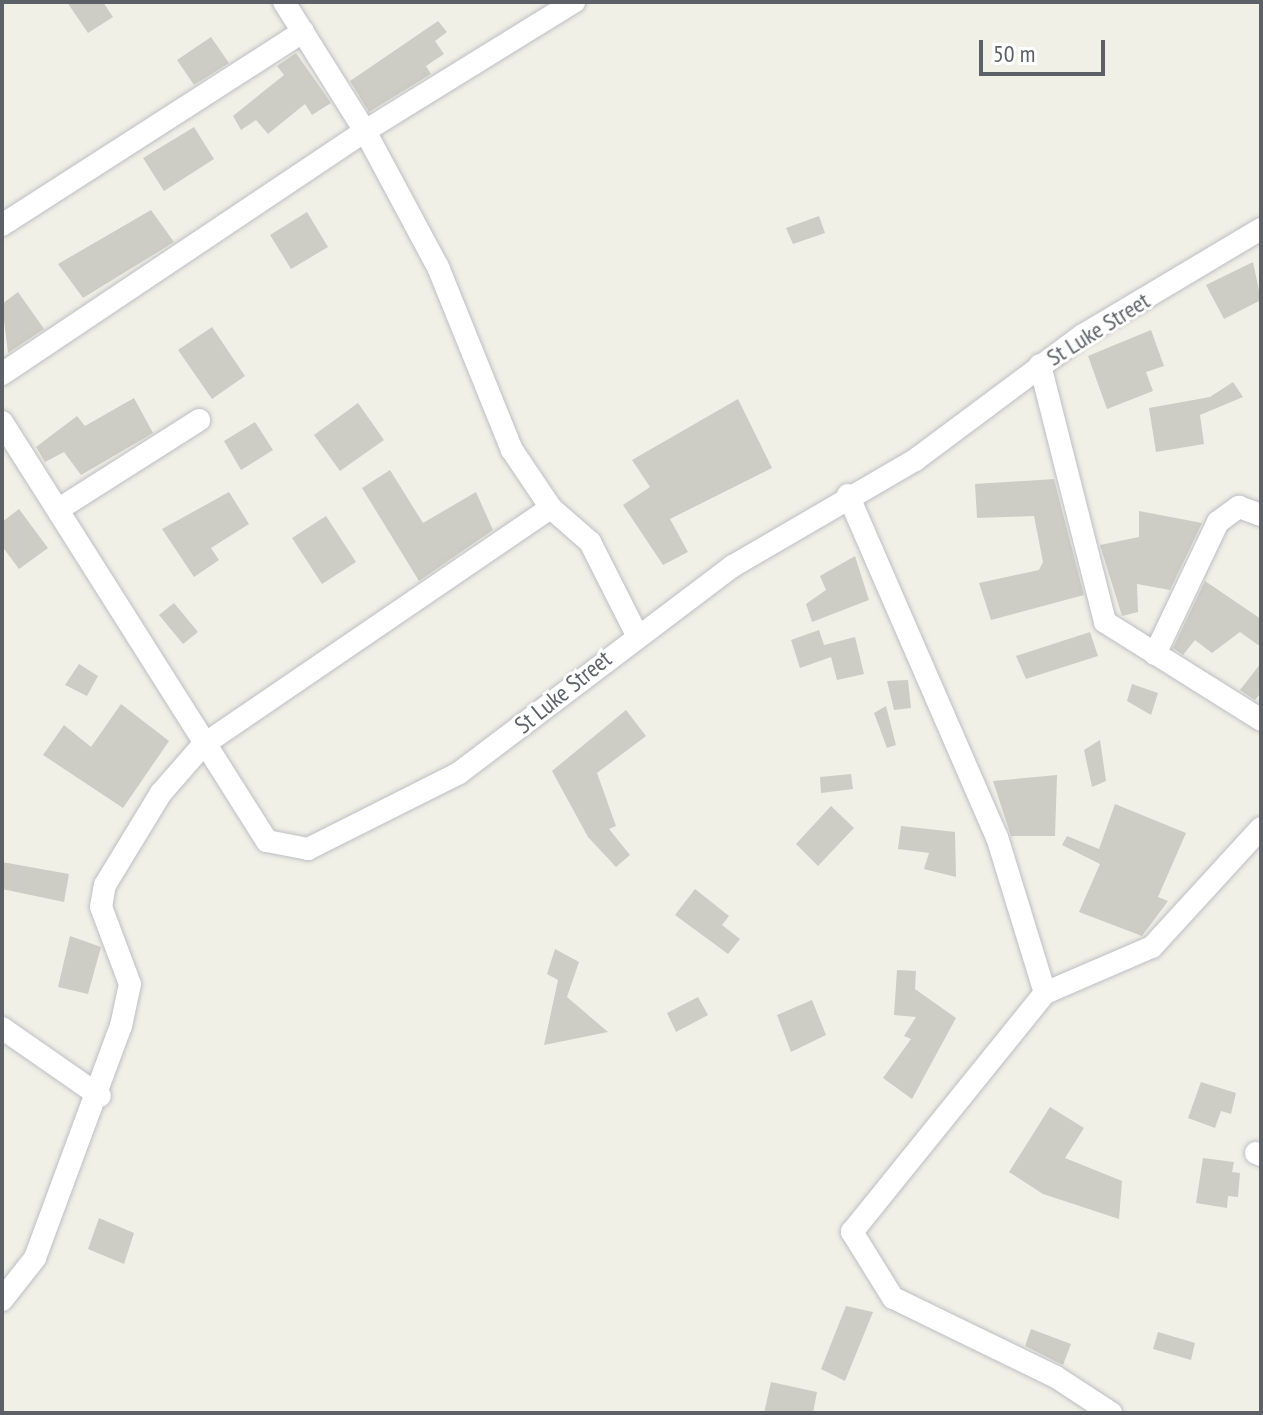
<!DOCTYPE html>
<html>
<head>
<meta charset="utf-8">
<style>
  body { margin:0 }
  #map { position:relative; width:1263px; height:1415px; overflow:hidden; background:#f0f0e6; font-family:"PT Sans Narrow",sans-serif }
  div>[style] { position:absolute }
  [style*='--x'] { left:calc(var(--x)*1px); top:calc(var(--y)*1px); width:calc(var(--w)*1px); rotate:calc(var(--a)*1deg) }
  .building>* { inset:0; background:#cdcdc5 }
  .roads { filter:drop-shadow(0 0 2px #bdbec5) drop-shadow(0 0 2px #bdbec5) }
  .minor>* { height:22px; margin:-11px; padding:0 11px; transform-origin:11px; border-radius:11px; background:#fff }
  span { translate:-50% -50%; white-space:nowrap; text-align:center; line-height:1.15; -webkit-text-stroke:6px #fff; paint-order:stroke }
  .street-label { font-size:24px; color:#5d6067 }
  .frame { position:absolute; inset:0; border:4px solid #5d6067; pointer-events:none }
  .scale { position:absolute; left:979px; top:40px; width:126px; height:36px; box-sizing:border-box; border:4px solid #5d6067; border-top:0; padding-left:10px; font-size:24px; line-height:28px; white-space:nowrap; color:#5d6067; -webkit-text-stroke:6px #fff; paint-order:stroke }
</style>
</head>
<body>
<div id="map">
  <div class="building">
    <i style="clip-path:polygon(67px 2px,103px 2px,113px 17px,88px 33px)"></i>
    <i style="clip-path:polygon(438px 21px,447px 32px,435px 41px,444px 54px,426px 66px,431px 74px,369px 112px,350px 81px)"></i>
    <i style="clip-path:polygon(211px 37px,229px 63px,194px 85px,177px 60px)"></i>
    <i style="clip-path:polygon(296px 53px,331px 103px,312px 115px,305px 104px,268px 134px,256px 120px,241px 130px,233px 116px,284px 75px,277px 66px)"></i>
    <i style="clip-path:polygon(194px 127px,214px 159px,164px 191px,143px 158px)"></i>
    <i style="clip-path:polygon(151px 210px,174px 242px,83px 298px,58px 264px)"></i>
    <i style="clip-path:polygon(307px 212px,328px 247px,291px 269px,270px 235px)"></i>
    <i style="clip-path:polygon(819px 216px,825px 233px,793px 244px,786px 228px)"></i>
    <i style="clip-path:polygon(1253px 262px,1261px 300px,1224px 319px,1206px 285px)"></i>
    <i style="clip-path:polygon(18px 292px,44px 329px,8px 353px,2px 304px)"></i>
    <i style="clip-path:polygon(212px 327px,245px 376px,212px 399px,178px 350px)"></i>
    <i style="clip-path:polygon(1151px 330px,1164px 366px,1146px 372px,1153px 391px,1107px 409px,1088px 356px)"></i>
    <i style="clip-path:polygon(1233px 382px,1243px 397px,1200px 415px,1204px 444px,1156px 452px,1149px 408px,1210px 397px)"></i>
    <i style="clip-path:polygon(134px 398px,153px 433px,81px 475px,64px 452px,45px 462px,36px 447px,77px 416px,85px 426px)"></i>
    <i style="clip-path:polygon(738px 399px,772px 468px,670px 519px,688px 552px,663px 565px,623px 505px,650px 487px,632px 460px)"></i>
    <i style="clip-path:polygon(358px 403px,384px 440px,340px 471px,314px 435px)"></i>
    <i style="clip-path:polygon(255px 422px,273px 450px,241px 470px,224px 441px)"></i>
    <i style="clip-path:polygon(390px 470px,423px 523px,476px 492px,493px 530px,419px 581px,362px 488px)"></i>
    <i style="clip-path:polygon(1054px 479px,1084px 595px,991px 620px,979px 583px,1039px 570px,1043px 562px,1034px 516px,977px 518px,975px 484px)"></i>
    <i style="clip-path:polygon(229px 492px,249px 524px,211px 548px,219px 560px,194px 577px,162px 529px)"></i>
    <i style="clip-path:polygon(19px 509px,48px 548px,19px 569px,2px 546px,2px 522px)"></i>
    <i style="clip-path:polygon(1139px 511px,1202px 523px,1170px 590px,1137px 584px,1138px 612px,1122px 616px,1100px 545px,1139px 537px)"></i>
    <i style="clip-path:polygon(326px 516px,356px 562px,322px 584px,292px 538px)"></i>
    <i style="clip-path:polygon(855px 556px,869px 600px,812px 622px,806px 604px,826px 590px,820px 576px)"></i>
    <i style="clip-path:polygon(1205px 581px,1261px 619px,1261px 647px,1240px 632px,1212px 653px,1195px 640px,1183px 655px,1173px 648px)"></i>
    <i style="clip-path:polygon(174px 603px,198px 632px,183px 644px,159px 615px)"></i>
    <i style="clip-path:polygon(819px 630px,824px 645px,855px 637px,864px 674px,837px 680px,831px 657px,800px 668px,791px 640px)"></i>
    <i style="clip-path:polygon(1090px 632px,1098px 656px,1026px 679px,1016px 656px)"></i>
    <i style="clip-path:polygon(1261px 663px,1261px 693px,1255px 700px,1240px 690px)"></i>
    <i style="clip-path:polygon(79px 664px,98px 676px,87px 696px,65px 685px)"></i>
    <i style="clip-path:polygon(908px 680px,911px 708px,894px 710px,887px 681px)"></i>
    <i style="clip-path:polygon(1132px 684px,1158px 693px,1151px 715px,1127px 701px)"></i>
    <i style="clip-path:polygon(121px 704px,169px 741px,123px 808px,43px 755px,64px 725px,91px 747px)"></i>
    <i style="clip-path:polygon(886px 706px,896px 745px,887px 748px,874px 713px)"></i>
    <i style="clip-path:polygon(626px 710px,646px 736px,597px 773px,616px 826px,609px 829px,630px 855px,616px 867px,588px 837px,552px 771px)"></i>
    <i style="clip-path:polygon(1100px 740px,1106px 781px,1092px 787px,1084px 750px)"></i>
    <i style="clip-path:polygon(851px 774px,853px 789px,821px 793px,820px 777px)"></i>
    <i style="clip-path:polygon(1057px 775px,1055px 836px,1011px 836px,993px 781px)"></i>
    <i style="clip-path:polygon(1115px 804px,1186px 833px,1158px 897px,1168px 901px,1142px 936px,1079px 912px,1100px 864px,1062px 845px,1067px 836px,1099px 849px)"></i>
    <i style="clip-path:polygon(831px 806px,854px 828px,818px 866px,796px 844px)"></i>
    <i style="clip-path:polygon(901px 826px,955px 832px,956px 877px,924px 869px,929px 853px,898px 849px)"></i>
    <i style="clip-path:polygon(2px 862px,69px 874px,64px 902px,2px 889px)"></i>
    <i style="clip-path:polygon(695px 889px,729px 916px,722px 925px,740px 939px,728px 954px,675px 915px)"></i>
    <i style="clip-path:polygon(70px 936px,101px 947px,88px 994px,58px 987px)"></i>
    <i style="clip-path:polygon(555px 949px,579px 962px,567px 997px,608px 1032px,544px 1045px,558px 980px,547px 974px)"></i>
    <i style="clip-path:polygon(897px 970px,916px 971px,915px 989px,956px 1018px,912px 1099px,883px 1078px,911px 1039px,904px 1036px,916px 1017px,894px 1015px)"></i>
    <i style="clip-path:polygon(698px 997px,708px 1015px,676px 1032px,667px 1013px)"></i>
    <i style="clip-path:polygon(812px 1000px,826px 1035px,791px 1052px,777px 1015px)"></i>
    <i style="clip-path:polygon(1201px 1082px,1236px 1093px,1231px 1114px,1221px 1111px,1215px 1128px,1188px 1118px)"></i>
    <i style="clip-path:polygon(1050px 1107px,1084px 1128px,1065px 1158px,1122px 1181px,1119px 1219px,1043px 1194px,1009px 1172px)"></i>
    <i style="clip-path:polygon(1203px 1158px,1234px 1162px,1232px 1172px,1240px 1173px,1238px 1197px,1228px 1196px,1227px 1208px,1196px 1203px)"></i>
    <i style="clip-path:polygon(99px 1218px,134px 1233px,124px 1264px,88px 1249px)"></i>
    <i style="clip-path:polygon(846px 1306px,873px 1312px,845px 1381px,821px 1369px)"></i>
    <i style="clip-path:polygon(1031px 1329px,1071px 1344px,1063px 1365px,1025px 1346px)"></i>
    <i style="clip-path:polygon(1158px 1332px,1195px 1343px,1191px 1360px,1153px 1349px)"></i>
    <i style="clip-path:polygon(771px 1382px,817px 1392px,813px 1413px,764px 1413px)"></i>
  </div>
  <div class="roads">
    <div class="minor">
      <i style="--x:284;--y:2;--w:152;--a:57.9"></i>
      <i style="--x:365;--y:131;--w:246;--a:-31.7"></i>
      <i style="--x:2;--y:225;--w:358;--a:-32.7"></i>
      <i style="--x:1040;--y:365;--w:265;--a:75.8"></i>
      <i style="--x:1105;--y:622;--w:184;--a:32.1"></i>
      <i style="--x:2;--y:374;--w:437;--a:-33.8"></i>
      <i style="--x:365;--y:131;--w:154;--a:61.8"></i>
      <i style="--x:438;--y:267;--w:197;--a:68"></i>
      <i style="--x:512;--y:450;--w:70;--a:56.1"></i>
      <i style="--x:2;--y:422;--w:496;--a:57.7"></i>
      <i style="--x:267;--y:841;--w:42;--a:11"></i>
      <i style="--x:308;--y:849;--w:169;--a:-26.7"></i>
      <i style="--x:459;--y:773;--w:343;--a:-37.1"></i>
      <i style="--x:733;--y:566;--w:211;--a:-30.2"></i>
      <i style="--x:915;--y:460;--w:209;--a:-36.7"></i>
      <i style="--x:1083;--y:335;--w:207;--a:-30.8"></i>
      <i style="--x:848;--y:495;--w:373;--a:66.5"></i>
      <i style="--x:997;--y:837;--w:163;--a:72.9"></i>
      <i style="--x:59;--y:509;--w:166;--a:-32.4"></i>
      <i style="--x:1155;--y:654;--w:146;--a:-64.5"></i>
      <i style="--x:1218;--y:522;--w:26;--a:-36"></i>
      <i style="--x:1239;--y:507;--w:23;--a:20"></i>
      <i style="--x:2;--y:1028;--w:119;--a:34.8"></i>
      <i style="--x:1256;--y:1153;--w:5;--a:22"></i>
      <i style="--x:2;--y:1300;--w:53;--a:-51.8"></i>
      <i style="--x:35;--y:1258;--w:247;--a:-69.7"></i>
      <i style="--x:121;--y:1026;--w:43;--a:-77.9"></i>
      <i style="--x:130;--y:984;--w:82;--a:-110.6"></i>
      <i style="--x:101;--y:907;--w:22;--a:-80"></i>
      <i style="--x:105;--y:885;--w:108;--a:-58.7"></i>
      <i style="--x:161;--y:793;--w:64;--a:-48.8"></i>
      <i style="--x:203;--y:745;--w:421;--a:-34.3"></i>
      <i style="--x:551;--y:508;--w:52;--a:41.1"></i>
      <i style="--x:590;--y:542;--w:102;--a:63.2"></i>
      <i style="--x:1111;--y:1413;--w:66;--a:-146.8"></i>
      <i style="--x:1056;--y:1377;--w:181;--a:-154.1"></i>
      <i style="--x:893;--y:1298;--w:78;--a:-121.8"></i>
      <i style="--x:852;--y:1232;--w:307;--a:-51.1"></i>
      <i style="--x:1045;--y:993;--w:116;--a:-23.3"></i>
      <i style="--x:1152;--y:947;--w:161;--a:-47.5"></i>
    </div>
  </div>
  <div class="street-label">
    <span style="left:1098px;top:329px;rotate:-32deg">St Luke Street</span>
    <span style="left:563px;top:692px;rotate:-39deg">St Luke Street</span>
  </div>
  <div class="frame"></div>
  <div class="scale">50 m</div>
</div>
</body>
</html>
